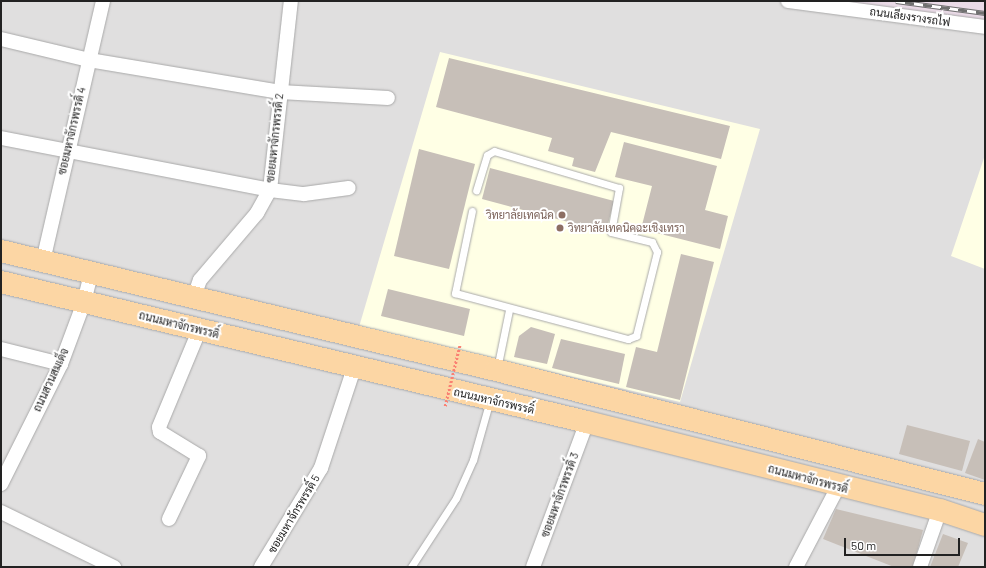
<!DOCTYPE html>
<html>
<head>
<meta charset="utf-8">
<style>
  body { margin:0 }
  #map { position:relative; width:986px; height:568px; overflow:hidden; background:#f2efe9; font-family:Barlow,Sarabun,sans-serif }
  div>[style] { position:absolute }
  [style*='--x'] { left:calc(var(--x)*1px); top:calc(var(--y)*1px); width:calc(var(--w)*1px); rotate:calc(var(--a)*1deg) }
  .residential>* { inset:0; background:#e0dfdf }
  .industrial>* { inset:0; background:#ebdbe8 }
  .education>* { inset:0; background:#ffffe5 }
  .building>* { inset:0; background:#c7bfb8 }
  .roads { filter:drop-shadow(0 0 1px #a9a9a9) drop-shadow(0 0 1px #a9a9a9) }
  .lane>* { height:7px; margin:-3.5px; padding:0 3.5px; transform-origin:3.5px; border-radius:3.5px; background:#fff }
  .street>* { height:14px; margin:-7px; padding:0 7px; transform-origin:7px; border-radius:7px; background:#fff }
  .primary>* { height:22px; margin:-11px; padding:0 11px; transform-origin:11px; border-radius:11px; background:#fcd6a4 }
  .rail>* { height:4.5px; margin-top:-2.25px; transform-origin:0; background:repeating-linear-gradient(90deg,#fff 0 9px,#707070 0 18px); box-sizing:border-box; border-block:1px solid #707070 }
  .path-bridge>* { height:2.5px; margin-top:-1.25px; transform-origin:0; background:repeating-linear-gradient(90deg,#fa8072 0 2px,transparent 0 4px) }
  .dots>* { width:11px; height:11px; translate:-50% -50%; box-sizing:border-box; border:2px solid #fff; border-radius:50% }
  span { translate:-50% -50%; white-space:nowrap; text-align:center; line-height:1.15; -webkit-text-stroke:4px #fff; paint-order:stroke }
  .street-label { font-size:11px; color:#222 }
  .education-label { font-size:11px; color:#785e54 }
  .right { translate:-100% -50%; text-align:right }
  .left { translate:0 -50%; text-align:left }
  .frame { position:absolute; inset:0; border:2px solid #222; pointer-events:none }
  .scale { position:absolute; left:844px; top:538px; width:116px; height:18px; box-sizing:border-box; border:2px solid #222; border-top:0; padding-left:5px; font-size:12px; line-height:14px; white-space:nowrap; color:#222; -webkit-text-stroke:3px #fff; paint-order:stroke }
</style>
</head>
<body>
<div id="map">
  <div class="residential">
    <i style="clip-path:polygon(1px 1px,985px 1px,985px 567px,1px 567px)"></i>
  </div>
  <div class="industrial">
    <i style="clip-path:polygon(833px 1px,985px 1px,985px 20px)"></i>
  </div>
  <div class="education">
    <i style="clip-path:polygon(440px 52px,760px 129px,680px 402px,359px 327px)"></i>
    <i style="clip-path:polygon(985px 155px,985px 269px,951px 256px)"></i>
  </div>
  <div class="building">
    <i style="clip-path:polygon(449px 58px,730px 126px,721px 159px,611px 132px,595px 172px,572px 166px,574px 158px,548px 151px,552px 138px,436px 107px)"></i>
    <i style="clip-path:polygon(624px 142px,717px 166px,705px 210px,728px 216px,720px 249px,641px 229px,652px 186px,615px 177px)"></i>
    <i style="clip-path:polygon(419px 149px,475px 164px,449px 269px,394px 256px)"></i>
    <i style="clip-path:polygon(490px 168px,614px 201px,606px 232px,482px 199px)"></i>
    <i style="clip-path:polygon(681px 254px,714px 262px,680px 400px,626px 387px,636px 347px,657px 352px)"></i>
    <i style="clip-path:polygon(388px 289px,470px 309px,464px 336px,381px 316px)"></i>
    <i style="clip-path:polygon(531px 327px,555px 334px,547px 364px,514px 357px,519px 336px)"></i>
    <i style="clip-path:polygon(561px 339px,625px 354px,619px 384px,552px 368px)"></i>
    <i style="clip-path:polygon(907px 425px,970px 441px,962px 471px,899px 454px)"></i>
    <i style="clip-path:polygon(978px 439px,985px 442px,985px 480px,965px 473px)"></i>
    <i style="clip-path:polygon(836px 509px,923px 530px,913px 567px,894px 567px,823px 539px)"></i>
    <i style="clip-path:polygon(943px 534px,968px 543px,958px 567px,930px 567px)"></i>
  </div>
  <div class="roads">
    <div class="lane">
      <i style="--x:472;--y:211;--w:84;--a:101.7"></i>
      <i style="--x:455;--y:293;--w:179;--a:14.9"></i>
      <i style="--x:628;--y:339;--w:9;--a:-21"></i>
      <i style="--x:636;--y:336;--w:87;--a:-76"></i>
      <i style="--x:657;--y:252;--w:11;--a:-117"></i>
      <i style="--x:652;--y:242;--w:42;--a:-166.3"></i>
      <i style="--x:611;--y:232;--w:45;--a:-79.7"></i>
      <i style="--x:619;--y:188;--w:130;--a:-163.5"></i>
      <i style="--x:494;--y:151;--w:8;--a:150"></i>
      <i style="--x:487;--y:155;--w:37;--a:107"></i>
      <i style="--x:497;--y:369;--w:60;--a:-78.5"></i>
      <i style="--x:411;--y:567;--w:82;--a:-56.9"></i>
      <i style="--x:456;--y:498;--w:42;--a:-65.9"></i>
      <i style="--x:473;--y:460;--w:62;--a:-74.2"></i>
    </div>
    <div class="street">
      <i style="--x:788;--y:1;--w:199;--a:7.5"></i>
      <i style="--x:1;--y:39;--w:90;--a:13.4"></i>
      <i style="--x:89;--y:60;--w:194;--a:9.5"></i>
      <i style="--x:280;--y:92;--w:108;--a:3.2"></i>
      <i style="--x:1;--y:138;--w:274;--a:10.9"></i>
      <i style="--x:270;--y:190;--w:34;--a:7"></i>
      <i style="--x:304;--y:194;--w:45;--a:-7.6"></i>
      <i style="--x:43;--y:261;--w:267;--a:-77"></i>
      <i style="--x:194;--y:297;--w:18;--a:-71"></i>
      <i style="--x:200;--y:280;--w:88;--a:-49.6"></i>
      <i style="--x:257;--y:213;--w:26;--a:-61"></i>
      <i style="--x:270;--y:190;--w:190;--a:-83.7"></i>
      <i style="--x:1;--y:349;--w:62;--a:14"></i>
      <i style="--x:1;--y:484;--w:134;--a:-63.4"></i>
      <i style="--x:61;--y:364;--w:66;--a:-69.6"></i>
      <i style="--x:84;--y:302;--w:30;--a:-76"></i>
      <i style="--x:1;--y:512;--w:126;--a:26"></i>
      <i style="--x:169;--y:519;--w:70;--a:-64.5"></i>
      <i style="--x:199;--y:456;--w:46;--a:-148.4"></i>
      <i style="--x:160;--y:432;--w:5;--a:-101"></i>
      <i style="--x:159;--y:427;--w:104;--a:-67.4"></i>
      <i style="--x:261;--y:567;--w:116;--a:-58.8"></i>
      <i style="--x:321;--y:468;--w:105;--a:-71.7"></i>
      <i style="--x:533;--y:567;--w:155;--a:-69.6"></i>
      <i style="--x:796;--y:567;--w:90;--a:-62.3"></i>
      <i style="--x:920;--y:567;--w:60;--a:-70.7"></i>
    </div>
    <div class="primary">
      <i style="--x:1;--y:251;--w:509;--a:13.52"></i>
      <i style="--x:496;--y:370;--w:504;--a:14.23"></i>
      <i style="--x:1;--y:282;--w:602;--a:13.44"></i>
      <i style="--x:587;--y:422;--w:364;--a:14"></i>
      <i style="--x:940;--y:510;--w:47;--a:18.4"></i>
    </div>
  </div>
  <div class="rail">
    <i style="--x:896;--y:1;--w:90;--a:7.7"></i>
  </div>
  <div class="path-bridge">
    <i style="--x:445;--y:406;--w:64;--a:-76.4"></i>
  </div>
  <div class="dots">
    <i style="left:562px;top:215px;background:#8d6e63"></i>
    <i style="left:560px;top:228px;background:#8d6e63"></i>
  </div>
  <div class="street-label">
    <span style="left:910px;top:17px;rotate:8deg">ถนนเลียงรางรถไฟ</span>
    <span style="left:72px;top:131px;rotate:-77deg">ซอยมหาจักรพรรดิ์ 4</span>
    <span style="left:275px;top:138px;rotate:-84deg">ซอยมหาจักรพรรดิ์ 2</span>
    <span style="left:179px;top:325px;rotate:14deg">ถนนมหาจักรพรรดิ์</span>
    <span style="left:51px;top:380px;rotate:-65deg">ถนนสวนสมเด็จ</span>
    <span style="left:494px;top:401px;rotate:13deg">ถนนมหาจักรพรรดิ์</span>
    <span style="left:808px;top:479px;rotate:15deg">ถนนมหาจักรพรรดิ์</span>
    <span style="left:560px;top:495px;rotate:-70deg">ซอยมหาจักรพรรดิ์ 3</span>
    <span style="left:294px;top:514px;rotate:-59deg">ซอยมหาจักรพรรดิ์ 5</span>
  </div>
  <div class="education-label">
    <span class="right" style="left:554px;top:215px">วิทยาลัยเทคนิค</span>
    <span class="left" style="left:568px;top:228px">วิทยาลัยเทคนิคฉะเชิงเทรา</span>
  </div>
  <div class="frame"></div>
  <div class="scale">50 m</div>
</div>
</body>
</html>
